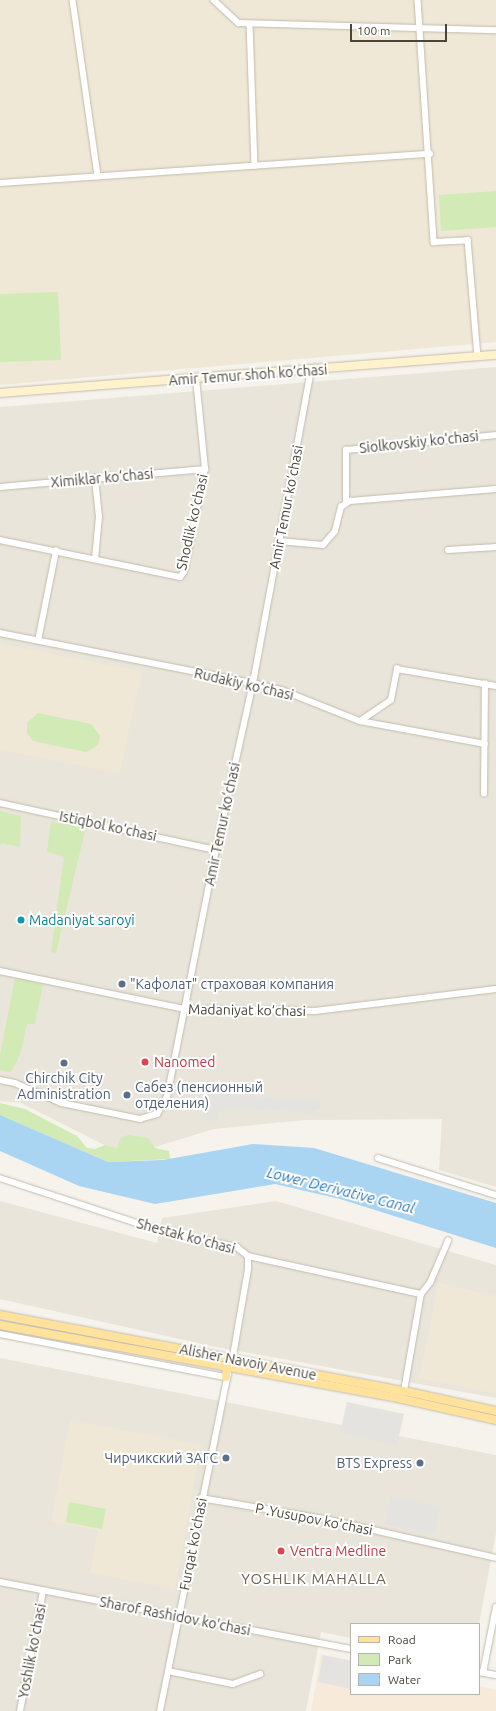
<!DOCTYPE html>
<html>
<head>
<meta charset="utf-8">
<style>
  body { margin:0 }
  #map { position:relative; width:496px; height:1711px; overflow:hidden; background:#f6f3ec; font-family:Ubuntu,sans-serif }
  div>[style] { position:absolute }
  [style*='--x'] { left:calc(var(--x)*1px); top:calc(var(--y)*1px); width:calc(var(--w)*1px); rotate:calc(var(--a)*1deg) }
  .residential>* { inset:0; background:#eae5da }
  .commercial>* { inset:0; background:#f7ead8 }
  .education>* { inset:0; background:#efe8d6 }
  .green>* { inset:0; background:#d2eab5 }
  .parking>* { inset:0; background:#e5e3e0 }
  .water>* { inset:0; background:#a9d4f2 }
  .roads { filter:drop-shadow(0 0 1px #c2bbae) drop-shadow(0 0 1px #c2bbae) }
  .minor>* { height:5.5px; margin:-2.75px; padding:0 2.75px; transform-origin:2.75px; border-radius:2.75px; background:#fff }
  .secondary>* { height:8px; margin:-4px; padding:0 4px; transform-origin:4px; border-radius:4px; background:#fff3cd }
  .primary>* { height:8px; margin:-4px; padding:0 4px; transform-origin:4px; border-radius:4px; background:#ffe39c }
  .dots>* { width:11px; height:11px; translate:-50% -50%; box-sizing:border-box; border:2px solid #fff; border-radius:50% }
  span { translate:-50% -50%; white-space:nowrap; text-align:center; line-height:1.15; -webkit-text-stroke:4px #fff; paint-order:stroke }
  .street-label { font-size:14px; color:#4b4439 }
  .culture-label { font-size:14px; color:#0d838f }
  .left { translate:0 -50%; text-align:left }
  .service-label { font-size:14px; color:#4e5e75 }
  .right { translate:-100% -50%; text-align:right }
  .health-label { font-size:14px; color:#be3a42 }
  .water-label { font-size:15px; color:#2e7ab2; font-style:italic }
  .neighbourhood-label { font-size:15px; color:#6e6250; letter-spacing:1px }
  .legend { position:absolute; left:350px; top:1623px; width:130px; height:72px; box-sizing:border-box; background:#fff; border:1px solid #b7b4b0; margin:0; padding:5px 7px; list-style:none; font-size:12px; color:#4b4439 }
  .legend li { display:flex; align-items:center; gap:8px; height:20px }
  .legend b { width:20px; border:1px solid #b7b4b0 }
  .scale { position:absolute; left:350px; top:24px; width:97px; height:18px; box-sizing:border-box; border:2px solid #4b4439; border-top:0; padding-left:5px; font-size:12px; line-height:14px; white-space:nowrap; color:#4b4439; -webkit-text-stroke:3px #fff; paint-order:stroke }
</style>
</head>
<body>
<div id="map">
  <div class="residential">
    <i style="clip-path:polygon(496px 367px,496px 1187px,439px 1170px,442px 1119px,306px 1120px,214px 1129px,126px 1156px,21px 1103px,0 1101px,0 407px)"></i>
    <i style="clip-path:polygon(0 1201px,157px 1243px,162px 1218px,276px 1201px,496px 1265px,496px 1398px,211px 1346px,0 1299px)"></i>
    <i style="clip-path:polygon(0 1358px,496px 1455px,496px 1533px,479px 1624px,351px 1624px,351px 1638px,321px 1632px,306px 1711px,0 1711px)"></i>
  </div>
  <div class="commercial">
    <i style="clip-path:polygon(321px 1654px,351px 1660px,351px 1694px,479px 1694px,479px 1686px,496px 1690px,496px 1711px,311px 1711px)"></i>
  </div>
  <div class="education">
    <i style="clip-path:polygon(0 0,496px 0,496px 342px,0 385px)"></i>
    <i style="clip-path:polygon(0 644px,142px 671px,120px 773px,0 750px)"></i>
    <i style="clip-path:polygon(439px 1283px,496px 1296px,496px 1394px,419px 1378px)"></i>
    <i style="clip-path:polygon(70px 1420px,201px 1445px,175px 1589px,90px 1573px,98px 1531px,51px 1522px)"></i>
  </div>
  <div class="green">
    <i style="clip-path:polygon(496px 191px,496px 227px,441px 231px,439px 195px)"></i>
    <i style="clip-path:polygon(58px 292px,61px 360px,0 362px,0 294px)"></i>
    <i style="clip-path:polygon(38px 713px,91px 724px,100px 736px,98px 745px,86px 752px,33px 741px,27px 733px,27px 723px)"></i>
    <i style="clip-path:polygon(0 811px,21px 816px,20px 847px,1px 843px,0 847px)"></i>
    <i style="clip-path:polygon(65px 819px,83px 824px,86px 827px,56px 953px,51px 952px,64px 857px,47px 852px,51px 821px,58px 823px)"></i>
    <i style="clip-path:polygon(15px 978px,43px 985px,35px 1024px,27px 1024px,20px 1055px,11px 1072px,0 1070px,0 1055px)"></i>
    <i style="clip-path:polygon(0 1103px,25px 1109px,77px 1136px,87px 1148px,95px 1149px,105px 1145px,117px 1148px,121px 1138px,128px 1135px,148px 1138px,155px 1148px,169px 1151px,170px 1159px,108px 1162px,0 1115px)"></i>
    <i style="clip-path:polygon(69px 1502px,106px 1509px,102px 1529px,66px 1522px)"></i>
  </div>
  <div class="parking">
    <i style="clip-path:polygon(205px 1092px,307px 1101px,319px 1099px,320px 1109px,315px 1109px,314px 1114px,233px 1107px,219px 1112px,215px 1123px,204px 1121px)"></i>
    <i style="clip-path:polygon(347px 1402px,404px 1414px,397px 1445px,340px 1433px)"></i>
    <i style="clip-path:polygon(391px 1497px,440px 1507px,435px 1534px,385px 1525px)"></i>
    <i style="clip-path:polygon(323px 1655px,351px 1661px,351px 1689px,318px 1682px)"></i>
  </div>
  <div class="water">
    <i style="clip-path:polygon(0 1115px,108px 1162px,163px 1160px,253px 1144px,314px 1148px,496px 1203px,496px 1248px,340px 1199px,275px 1184px,155px 1204px,79px 1186px,0 1151px)"></i>
  </div>
  <div class="roads">
    <div class="minor">
      <i style="--x:73;--y:0;--w:178;--a:81.9"></i>
      <i style="--x:214;--y:0;--w:34;--a:43"></i>
      <i style="--x:239;--y:23;--w:257;--a:1.6"></i>
      <i style="--x:418;--y:0;--w:243;--a:86.2"></i>
      <i style="--x:434;--y:242;--w:34;--a:-3"></i>
      <i style="--x:468;--y:240;--w:116;--a:85.1"></i>
      <i style="--x:250;--y:24;--w:142;--a:88"></i>
      <i style="--x:0;--y:183;--w:431;--a:-3.9"></i>
      <i style="--x:0;--y:487;--w:206;--a:-5"></i>
      <i style="--x:346;--y:502;--w:52;--a:-90"></i>
      <i style="--x:346;--y:450;--w:151;--a:-5.7"></i>
      <i style="--x:0;--y:540;--w:184;--a:11.6"></i>
      <i style="--x:180;--y:577;--w:6;--a:-51"></i>
      <i style="--x:184;--y:572;--w:105;--a:-78.5"></i>
      <i style="--x:205;--y:469;--w:90;--a:-95.7"></i>
      <i style="--x:279;--y:541;--w:44;--a:5.2"></i>
      <i style="--x:323;--y:545;--w:18;--a:-49"></i>
      <i style="--x:335;--y:531;--w:25;--a:-76"></i>
      <i style="--x:341;--y:507;--w:11;--a:-34"></i>
      <i style="--x:350;--y:501;--w:146;--a:-4.7"></i>
      <i style="--x:448;--y:550;--w:48;--a:-3.6"></i>
      <i style="--x:95;--y:559;--w:42;--a:-84.6"></i>
      <i style="--x:99;--y:517;--w:39;--a:-96"></i>
      <i style="--x:0;--y:633;--w:258;--a:11.2"></i>
      <i style="--x:253;--y:683;--w:30;--a:14"></i>
      <i style="--x:282;--y:690;--w:84;--a:21.7"></i>
      <i style="--x:360;--y:721;--w:127;--a:10.4"></i>
      <i style="--x:38;--y:641;--w:92;--a:-78.7"></i>
      <i style="--x:360;--y:721;--w:37;--a:-34"></i>
      <i style="--x:391;--y:700;--w:32;--a:-79"></i>
      <i style="--x:397;--y:669;--w:100;--a:9.7"></i>
      <i style="--x:484;--y:794;--w:110;--a:-89.5"></i>
      <i style="--x:0;--y:803;--w:221;--a:12.3"></i>
      <i style="--x:0;--y:971;--w:189;--a:11.6"></i>
      <i style="--x:185;--y:1009;--w:130;--a:0.9"></i>
      <i style="--x:315;--y:1011;--w:182;--a:-6.9"></i>
      <i style="--x:0;--y:1080;--w:15;--a:11"></i>
      <i style="--x:15;--y:1083;--w:51;--a:23.1"></i>
      <i style="--x:62;--y:1103;--w:80;--a:11.6"></i>
      <i style="--x:140;--y:1119;--w:18;--a:-16"></i>
      <i style="--x:157;--y:1114;--w:20;--a:-60"></i>
      <i style="--x:167;--y:1097;--w:252;--a:-78.8"></i>
      <i style="--x:216;--y:850;--w:171;--a:-77.5"></i>
      <i style="--x:253;--y:683;--w:317;--a:-79.5"></i>
      <i style="--x:378;--y:1158;--w:124;--a:17.4"></i>
      <i style="--x:0;--y:1178;--w:144;--a:18.2"></i>
      <i style="--x:137;--y:1223;--w:52;--a:15.6"></i>
      <i style="--x:187;--y:1237;--w:51;--a:11.3"></i>
      <i style="--x:237;--y:1247;--w:14;--a:39"></i>
      <i style="--x:248;--y:1256;--w:177;--a:12.4"></i>
      <i style="--x:0;--y:1334;--w:230;--a:10.8"></i>
      <i style="--x:232;--y:1362;--w:94;--a:-80.2"></i>
      <i style="--x:248;--y:1269;--w:13;--a:-90"></i>
      <i style="--x:404;--y:1391;--w:98;--a:-80.1"></i>
      <i style="--x:421;--y:1294;--w:14;--a:-51"></i>
      <i style="--x:430;--y:1283;--w:46;--a:-66.8"></i>
      <i style="--x:201;--y:1498;--w:126;--a:9.6"></i>
      <i style="--x:325;--y:1519;--w:175;--a:12.8"></i>
      <i style="--x:0;--y:1582;--w:357;--a:10.8"></i>
      <i style="--x:168;--y:1671;--w:66;--a:11.3"></i>
      <i style="--x:233;--y:1684;--w:29;--a:-20"></i>
      <i style="--x:479;--y:1672;--w:17;--a:10"></i>
      <i style="--x:483;--y:1673;--w:67;--a:-78.9"></i>
      <i style="--x:20;--y:1711;--w:122;--a:-79.1"></i>
      <i style="--x:160;--y:1711;--w:344;--a:-78.6"></i>
    </div>
    <div class="secondary">
      <i style="--x:0;--y:393;--w:497;--a:-4.4"></i>
    </div>
    <div class="primary">
      <i style="--x:0;--y:1315;--w:411;--a:10.7"></i>
      <i style="--x:404;--y:1391;--w:94;--a:12.3"></i>
      <i style="--x:0;--y:1325;--w:409;--a:10.4"></i>
      <i style="--x:402;--y:1399;--w:96;--a:12.6"></i>
      <i style="--x:226;--y:1377;--w:11;--a:-85"></i>
    </div>
  </div>
  <div class="dots">
    <i style="left:21px;top:920px;background:#0f9aa8"></i>
    <i style="left:122px;top:984px;background:#5c6f8a"></i>
    <i style="left:145px;top:1062px;background:#e0444e"></i>
    <i style="left:64px;top:1063px;background:#5c6f8a"></i>
    <i style="left:127px;top:1095px;background:#5c6f8a"></i>
    <i style="left:226px;top:1458px;background:#5c6f8a"></i>
    <i style="left:420px;top:1463px;background:#5c6f8a"></i>
    <i style="left:281px;top:1551px;background:#e0444e"></i>
  </div>
  <div class="street-label">
    <span style="left:248px;top:375px;rotate:-4deg">Amir Temur shoh ko‘chasi</span>
    <span style="left:419px;top:442px;rotate:-6deg">Siolkovskiy ko‘chasi</span>
    <span style="left:102px;top:478px;rotate:-5deg">Ximiklar ko‘chasi</span>
    <span style="left:286px;top:507px;rotate:-79deg">Amir Temur ko‘chasi</span>
    <span style="left:192px;top:522px;rotate:-77deg">Shodlik ko‘chasi</span>
    <span style="left:244px;top:684px;rotate:13deg">Rudakiy ko‘chasi</span>
    <span style="left:222px;top:824px;rotate:-78deg">Amir Temur ko‘chasi</span>
    <span style="left:108px;top:826px;rotate:12deg">Istiqbol ko‘chasi</span>
    <span style="left:247px;top:1010px;rotate:1deg">Madaniyat ko‘chasi</span>
    <span style="left:186px;top:1236px;rotate:15deg">Shestak ko'chasi</span>
    <span style="left:248px;top:1362px;rotate:11deg">Alisher Navoiy Avenue</span>
    <span style="left:314px;top:1519px;rotate:11deg">P .Yusupov ko'chasi</span>
    <span style="left:193px;top:1544px;rotate:-79deg">Furqat ko'chasi</span>
    <span style="left:175px;top:1616px;rotate:11deg">Sharof Rashidov ko'chasi</span>
    <span style="left:32px;top:1651px;rotate:-79deg">Yoshlik ko'chasi</span>
  </div>
  <div class="culture-label">
    <span class="left" style="left:29px;top:920px">Madaniyat saroyi</span>
  </div>
  <div class="service-label">
    <span class="left" style="left:130px;top:984px">"Кафолат" страховая компания</span>
    <span style="left:64px;top:1086px">Chirchik City<br>Administration</span>
    <span class="left" style="left:135px;top:1095px">Сабез (пенсионный<br>отделения)</span>
    <span class="right" style="left:218px;top:1458px">Чирчикский ЗАГС</span>
    <span class="right" style="left:412px;top:1463px">BTS Express</span>
  </div>
  <div class="health-label">
    <span class="left" style="left:154px;top:1062px">Nanomed</span>
    <span class="left" style="left:290px;top:1551px">Ventra Medline</span>
  </div>
  <div class="water-label">
    <span style="left:341px;top:1190px;rotate:14deg">Lower Derivative Canal</span>
  </div>
  <div class="neighbourhood-label">
    <span style="left:314px;top:1579px">YOSHLIK MAHALLA</span>
  </div>
  <ul class="legend">
  <li><b style="height:5px;background:#ffe39c"></b>Road</li>
  <li><b style="height:11px;background:#d2eab5"></b>Park</li>
  <li><b style="height:11px;background:#a9d4f2"></b>Water</li>
  </ul>
  <div class="scale">100 m</div>
</div>
</body>
</html>
